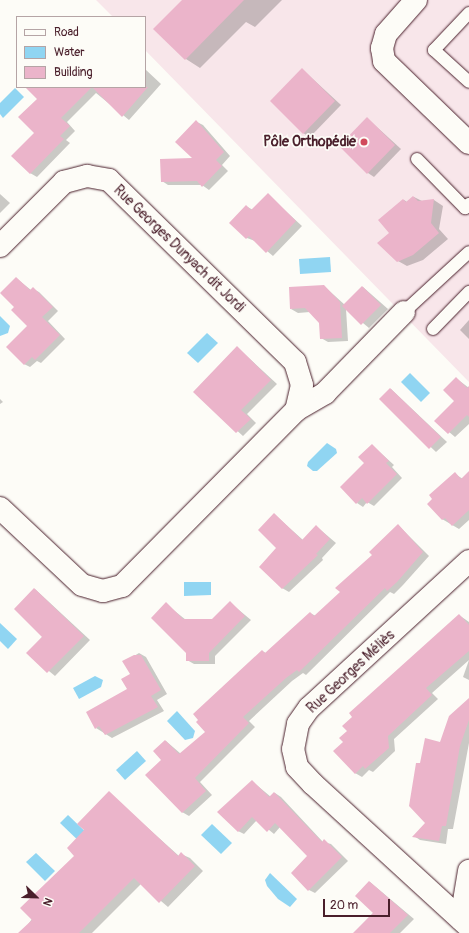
<!DOCTYPE html>
<html>
<head>
<meta charset="utf-8">
<style>
  body { margin:0 }
  #map { position:relative; width:469px; height:933px; overflow:hidden; background:#fdfcf7; font-family:Pangolin,sans-serif }
  div>[style] { position:absolute }
  [style*='--x'] { left:calc(var(--x)*1px); top:calc(var(--y)*1px); width:calc(var(--w)*1px); rotate:calc(var(--a)*1deg) }
  .built>* { inset:0; background:#f8e6ea }
  .water>* { inset:0; background:#90d5f2 }
  .shadow>* { inset:0; background:#0003 }
  .building>* { inset:0; background:#ebb4ca }
  .roads { filter:drop-shadow(0 0 1px #4a1f2b) drop-shadow(0 0 1px #4a1f2b) }
  .service>* { height:12px; margin:-6px; padding:0 6px; transform-origin:6px; border-radius:6px; background:#fdfcf7 }
  .minor>* { height:22px; margin:-11px; padding:0 11px; transform-origin:11px; border-radius:11px; background:#fdfcf7 }
  .dots>* { width:11px; height:11px; translate:-50% -50%; box-sizing:border-box; border:2px solid #fdfcf7; border-radius:50% }
  span { translate:-50% -50%; white-space:nowrap; text-align:center; line-height:1.15; -webkit-text-stroke:3.5px #fdfcf7; paint-order:stroke }
  .poi-label { font-size:14px; color:#4a1f2b; font-weight:700 }
  .right { translate:-100% -50%; text-align:right }
  .street-label { font-size:14px; color:#4a1f2b }
  .legend { position:absolute; left:16px; top:16px; width:130px; height:72px; box-sizing:border-box; background:#fdfcf7; border:1px solid #b5a4a5; margin:0; padding:5px 7px; list-style:none; font-size:12px; color:#4a1f2b }
  .legend li { display:flex; align-items:center; gap:8px; height:20px }
  .legend b { width:20px; border:1px solid #b5a4a5 }
  .north { position:absolute; left:16px; top:877px; width:40px; height:40px; -webkit-text-stroke:3px #fdfcf7; paint-order:stroke; rotate:113deg; font-size:11px; font-weight:700; line-height:16px; text-align:center; color:#4a1f2b }
  .north::after { content:''; display:block; margin:auto; width:14px; height:18px; background:#4a1f2b; clip-path:polygon(50% 0,100% 100%,50% 72%,0 100%) }
  .scale { position:absolute; left:323px; top:899px; width:67px; height:18px; box-sizing:border-box; border:2px solid #4a1f2b; border-top:0; padding-left:5px; font-size:12px; line-height:14px; white-space:nowrap; color:#4a1f2b; -webkit-text-stroke:3px #fdfcf7; paint-order:stroke }
</style>
</head>
<body>
<div id="map">
  <div class="built">
    <i style="clip-path:polygon(96px 0,469px 0,469px 382px,145px 50px,145px 17px,113px 17px)"></i>
  </div>
  <div class="water">
    <i style="clip-path:polygon(15px 88px,24px 97px,3px 118px,0 114px,0 103px)"></i>
    <i style="clip-path:polygon(330px 257px,331px 272px,300px 274px,299px 259px)"></i>
    <i style="clip-path:polygon(0 316px,10px 326px,8px 333px,0 336px)"></i>
    <i style="clip-path:polygon(207px 333px,218px 343px,198px 363px,187px 353px)"></i>
    <i style="clip-path:polygon(410px 373px,430px 393px,421px 402px,401px 382px)"></i>
    <i style="clip-path:polygon(327px 443px,336px 449px,337px 453px,317px 471px,313px 471px,307px 466px,308px 462px)"></i>
    <i style="clip-path:polygon(184px 582px,211px 582px,211px 595px,184px 596px)"></i>
    <i style="clip-path:polygon(0 623px,17px 639px,8px 649px,0 641px)"></i>
    <i style="clip-path:polygon(95px 676px,103px 680px,101px 687px,79px 699px,73px 688px)"></i>
    <i style="clip-path:polygon(177px 711px,195px 731px,193px 738px,185px 740px,167px 721px)"></i>
    <i style="clip-path:polygon(137px 751px,146px 761px,125px 780px,116px 770px)"></i>
    <i style="clip-path:polygon(68px 815px,94px 840px,86px 848px,60px 823px)"></i>
    <i style="clip-path:polygon(212px 824px,232px 843px,221px 854px,201px 835px)"></i>
    <i style="clip-path:polygon(36px 853px,55px 871px,45px 881px,26px 862px)"></i>
    <i style="clip-path:polygon(270px 873px,297px 899px,290px 907px,278px 899px,267px 886px,265px 880px)"></i>
  </div>
  <div class="shadow">
    <i style="clip-path:polygon(183px 0,282px 0,255px 27px,246px 22px,200px 68px,186px 59px)"></i>
    <i style="clip-path:polygon(145px 69px,161px 84px,129px 120px,96px 93px,67px 122px,75px 131px,66px 140px,70px 143px,37px 177px,30px 173px,38px 99px,26px 87px,145px 87px)"></i>
    <i style="clip-path:polygon(302px 69px,341px 105px,310px 137px,303px 133px)"></i>
    <i style="clip-path:polygon(367px 118px,401px 149px,374px 177px,368px 173px)"></i>
    <i style="clip-path:polygon(197px 122px,203px 125px,230px 156px,222px 165px,228px 171px,209px 190px,202px 185px,168px 185px,162px 181px,194px 159px)"></i>
    <i style="clip-path:polygon(0 194px,10px 203px,0 213px)"></i>
    <i style="clip-path:polygon(268px 195px,302px 226px,273px 256px,255px 241px,247px 238px,246px 206px,253px 210px)"></i>
    <i style="clip-path:polygon(414px 197px,422px 201px,434px 200px,443px 206px,439px 229px,448px 239px,423px 260px,407px 266px,398px 261px,390px 233px,404px 200px,407px 202px)"></i>
    <i style="clip-path:polygon(16px 278px,31px 290px,33px 289px,39px 292px,58px 311px,48px 321px,65px 339px,41px 363px,37px 361px,30px 367px,24px 364px,29px 326px,15px 307px)"></i>
    <i style="clip-path:polygon(324px 286px,345px 305px,363px 287px,388px 309px,369px 328px,346px 309px,348px 341px,328px 342px,321px 338px,320px 322px,310px 312px,298px 313px,291px 309px)"></i>
    <i style="clip-path:polygon(469px 320px,469px 339px,460px 330px)"></i>
    <i style="clip-path:polygon(237px 347px,277px 384px,247px 414px,256px 423px,243px 436px,194px 392px)"></i>
    <i style="clip-path:polygon(456px 378px,469px 388px,469px 424px,455px 437px,436px 421px,456px 401px)"></i>
    <i style="clip-path:polygon(391px 389px,447px 442px,436px 452px,380px 399px)"></i>
    <i style="clip-path:polygon(0 399px,3px 402px,0 404px)"></i>
    <i style="clip-path:polygon(372px 445px,394px 465px,392px 467px,402px 478px,374px 506px,367px 502px,363px 507px,357px 503px)"></i>
    <i style="clip-path:polygon(469px 473px,469px 520px,459px 529px,442px 519px,455px 474px,463px 479px)"></i>
    <i style="clip-path:polygon(274px 514px,303px 540px,316px 526px,336px 543px,322px 558px,323px 560px,289px 592px,282px 588px)"></i>
    <i style="clip-path:polygon(398px 525px,429px 556px,403px 585px,394px 594px,390px 592px,306px 675px,303px 673px,292px 681px,249px 721px,255px 727px,200px 782px,212px 795px,189px 816px,182px 812px,162px 760px,166px 741px,181px 754px,207px 732px,262px 651px,266px 653px,310px 613px,316px 616px,342px 592px)"></i>
    <i style="clip-path:polygon(35px 589px,90px 640px,55px 676px,27px 653px,43px 636px)"></i>
    <i style="clip-path:polygon(166px 604px,186px 620px,213px 620px,233px 605px,251px 620px,215px 656px,215px 664px,194px 664px,187px 660px,187px 653px)"></i>
    <i style="clip-path:polygon(459px 615px,469px 622px,469px 660px,432px 693px,438px 699px,394px 739px,395px 751px,373px 772px,369px 770px,362px 777px,355px 773px,344px 742px)"></i>
    <i style="clip-path:polygon(139px 653px,146px 657px,167px 694px,157px 700px,164px 711px,112px 738px,96px 728px,128px 689px,131px 674px,124px 662px)"></i>
    <i style="clip-path:polygon(469px 660px,469px 680px,463px 677px)"></i>
    <i style="clip-path:polygon(469px 699px,469px 743px,453px 829px,448px 829px,446px 844px,420px 840px,414px 836px,426px 823px,420px 765px,440px 743px)"></i>
    <i style="clip-path:polygon(252px 781px,271px 797px,275px 793px,281px 797px,323px 842px,331px 844px,348px 861px,315px 893px,309px 890px,309px 856px,280px 827px,274px 834px,257px 820px,244px 834px,238px 831px)"></i>
    <i style="clip-path:polygon(109px 793px,179px 856px,181px 854px,190px 858px,203px 871px,168px 907px,141px 884px,92px 933px,22px 933px,76px 856px,85px 830px)"></i>
    <i style="clip-path:polygon(370px 882px,414px 919px,400px 933px,354px 933px,374px 912px)"></i>
  </div>
  <div class="building">
    <i style="clip-path:polygon(182px 0,244px 0,185px 60px,153px 29px)"></i>
    <i style="clip-path:polygon(302px 68px,335px 101px,303px 134px,270px 101px)"></i>
    <i style="clip-path:polygon(25px 87px,148px 87px,122px 117px,92px 87px,61px 118px,70px 126px,60px 136px,64px 139px,30px 174px,11px 156px,34px 133px,18px 117px,37px 99px)"></i>
    <i style="clip-path:polygon(367px 117px,395px 145px,367px 174px,339px 146px)"></i>
    <i style="clip-path:polygon(196px 120px,224px 152px,216px 160px,222px 166px,202px 187px,197px 181px,161px 182px,160px 159px,192px 158px,175px 142px)"></i>
    <i style="clip-path:polygon(268px 193px,296px 221px,266px 253px,249px 236px,246px 239px,229px 223px,246px 205px,251px 210px)"></i>
    <i style="clip-path:polygon(413px 196px,418px 201px,434px 199px,431px 223px,439px 233px,413px 255px,397px 262px,377px 243px,389px 233px,378px 220px,403px 199px,406px 202px)"></i>
    <i style="clip-path:polygon(16px 277px,30px 290px,33px 287px,53px 307px,42px 317px,60px 335px,35px 360px,32px 357px,24px 365px,6px 347px,27px 326px,11px 310px,14px 307px,0 293px)"></i>
    <i style="clip-path:polygon(324px 285px,340px 302px,342px 338px,320px 339px,319px 323px,305px 308px,290px 309px,289px 287px)"></i>
    <i style="clip-path:polygon(362px 286px,381px 305px,361px 325px,342px 306px)"></i>
    <i style="clip-path:polygon(237px 346px,271px 380px,241px 410px,251px 419px,236px 433px,193px 392px)"></i>
    <i style="clip-path:polygon(456px 377px,467px 388px,469px 386px,469px 417px,467px 415px,448px 434px,434px 421px,454px 401px,443px 390px)"></i>
    <i style="clip-path:polygon(390px 388px,441px 437px,429px 449px,379px 399px)"></i>
    <i style="clip-path:polygon(372px 444px,389px 461px,386px 463px,397px 474px,367px 504px,362px 498px,356px 504px,340px 487px,364px 463px,358px 457px)"></i>
    <i style="clip-path:polygon(469px 471px,469px 510px,452px 526px,445px 518px,442px 520px,427px 504px,432px 499px,429px 495px,455px 472px,461px 479px)"></i>
    <i style="clip-path:polygon(274px 513px,302px 540px,316px 525px,330px 539px,316px 554px,318px 555px,282px 589px,259px 567px,276px 548px,258px 530px)"></i>
    <i style="clip-path:polygon(398px 524px,423px 552px,397px 582px,387px 591px,385px 588px,299px 672px,297px 670px,286px 678px,243px 717px,249px 723px,195px 778px,206px 791px,182px 813px,145px 775px,161px 760px,153px 751px,165px 740px,179px 754px,205px 732px,196px 722px,198px 720px,193px 714px,262px 650px,265px 653px,310px 612px,314px 616px,340px 592px,335px 588px,372px 555px,369px 552px)"></i>
    <i style="clip-path:polygon(34px 588px,84px 636px,47px 673px,26px 653px,42px 637px,14px 609px)"></i>
    <i style="clip-path:polygon(230px 601px,245px 616px,209px 653px,209px 661px,186px 661px,186px 653px,151px 618px,166px 602px,183px 619px,212px 619px)"></i>
    <i style="clip-path:polygon(459px 614px,469px 625px,469px 651px,426px 688px,432px 695px,388px 736px,389px 748px,365px 769px,363px 766px,355px 774px,333px 751px,343px 742px,339px 738px,347px 731px,342px 726px,352px 717px,349px 713px)"></i>
    <i style="clip-path:polygon(134px 655px,141px 655px,161px 690px,151px 696px,158px 707px,105px 735px,99px 726px,95px 729px,86px 712px,127px 689px,121px 679px,130px 674px,122px 661px)"></i>
    <i style="clip-path:polygon(469px 698px,469px 720px,460px 746px,446px 826px,442px 826px,439px 841px,412px 837px,425px 823px,409px 806px,416px 763px,420px 763px,425px 738px,440px 742px,449px 716px)"></i>
    <i style="clip-path:polygon(252px 780px,269px 797px,274px 792px,322px 842px,324px 839px,342px 857px,308px 891px,291px 873px,307px 856px,275px 823px,267px 832px,252px 817px,238px 832px,217px 812px)"></i>
    <i style="clip-path:polygon(109px 791px,178px 856px,181px 852px,195px 866px,159px 903px,134px 878px,79px 933px,18px 933px,32px 920px,20px 908px,74px 856px,67px 848px,84px 830px,77px 824px)"></i>
    <i style="clip-path:polygon(369px 881px,408px 915px,390px 933px,353px 933px,373px 913px,355px 896px)"></i>
  </div>
  <div class="roads">
    <div class="service">
      <i style="--x:469;--y:13;--w:51;--a:133.4"></i>
      <i style="--x:434;--y:50;--w:47;--a:42.4"></i>
      <i style="--x:417;--y:159;--w:69;--a:45.6"></i>
      <i style="--x:465;--y:208;--w:6;--a:-45"></i>
      <i style="--x:404;--y:312;--w:88;--a:-42.7"></i>
      <i style="--x:433;--y:329;--w:52;--a:-45.8"></i>
    </div>
    <div class="minor">
      <i style="--x:416;--y:0;--w:45;--a:131.4"></i>
      <i style="--x:386;--y:34;--w:15;--a:106"></i>
      <i style="--x:382;--y:48;--w:13;--a:81"></i>
      <i style="--x:384;--y:61;--w:118;--a:44"></i>
      <i style="--x:0;--y:246;--w:91;--a:-45"></i>
      <i style="--x:64;--y:182;--w:24;--a:-15"></i>
      <i style="--x:87;--y:176;--w:22;--a:10"></i>
      <i style="--x:109;--y:180;--w:260;--a:44.4"></i>
      <i style="--x:295;--y:362;--w:24;--a:73"></i>
      <i style="--x:302;--y:385;--w:26;--a:103"></i>
      <i style="--x:0;--y:508;--w:112;--a:43.2"></i>
      <i style="--x:82;--y:585;--w:22;--a:16"></i>
      <i style="--x:103;--y:591;--w:20;--a:-15"></i>
      <i style="--x:122;--y:586;--w:247;--a:-45.3"></i>
      <i style="--x:296;--y:410;--w:34;--a:-30"></i>
      <i style="--x:325;--y:393;--w:113;--a:-45.7"></i>
      <i style="--x:469;--y:561;--w:217;--a:137.4"></i>
      <i style="--x:309;--y:708;--w:19;--a:125"></i>
      <i style="--x:298;--y:724;--w:25;--a:101"></i>
      <i style="--x:293;--y:749;--w:18;--a:77"></i>
      <i style="--x:297;--y:767;--w:23;--a:47"></i>
      <i style="--x:313;--y:784;--w:212;--a:42.5"></i>
      <i style="--x:461;--y:919;--w:49;--a:-80.5"></i>
    </div>
  </div>
  <div class="dots">
    <i style="left:364px;top:142px;background:#d1495b"></i>
  </div>
  <div class="poi-label">
    <span class="right" style="left:356px;top:142px">Pôle Orthopédie</span>
  </div>
  <div class="street-label">
    <span style="left:179px;top:249px;rotate:44deg">Rue Georges Dunyach dit Jordi</span>
    <span style="left:351px;top:672px;rotate:-43deg">Rue Georges Méliès</span>
  </div>
  <ul class="legend">
  <li><b style="height:5px;background:#fdfcf7"></b>Road</li>
  <li><b style="height:11px;background:#90d5f2"></b>Water</li>
  <li><b style="height:11px;background:#ebb4ca"></b>Building</li>
  </ul>
  <div class="north">N</div>
  <div class="scale">20 m</div>
</div>
</body>
</html>
